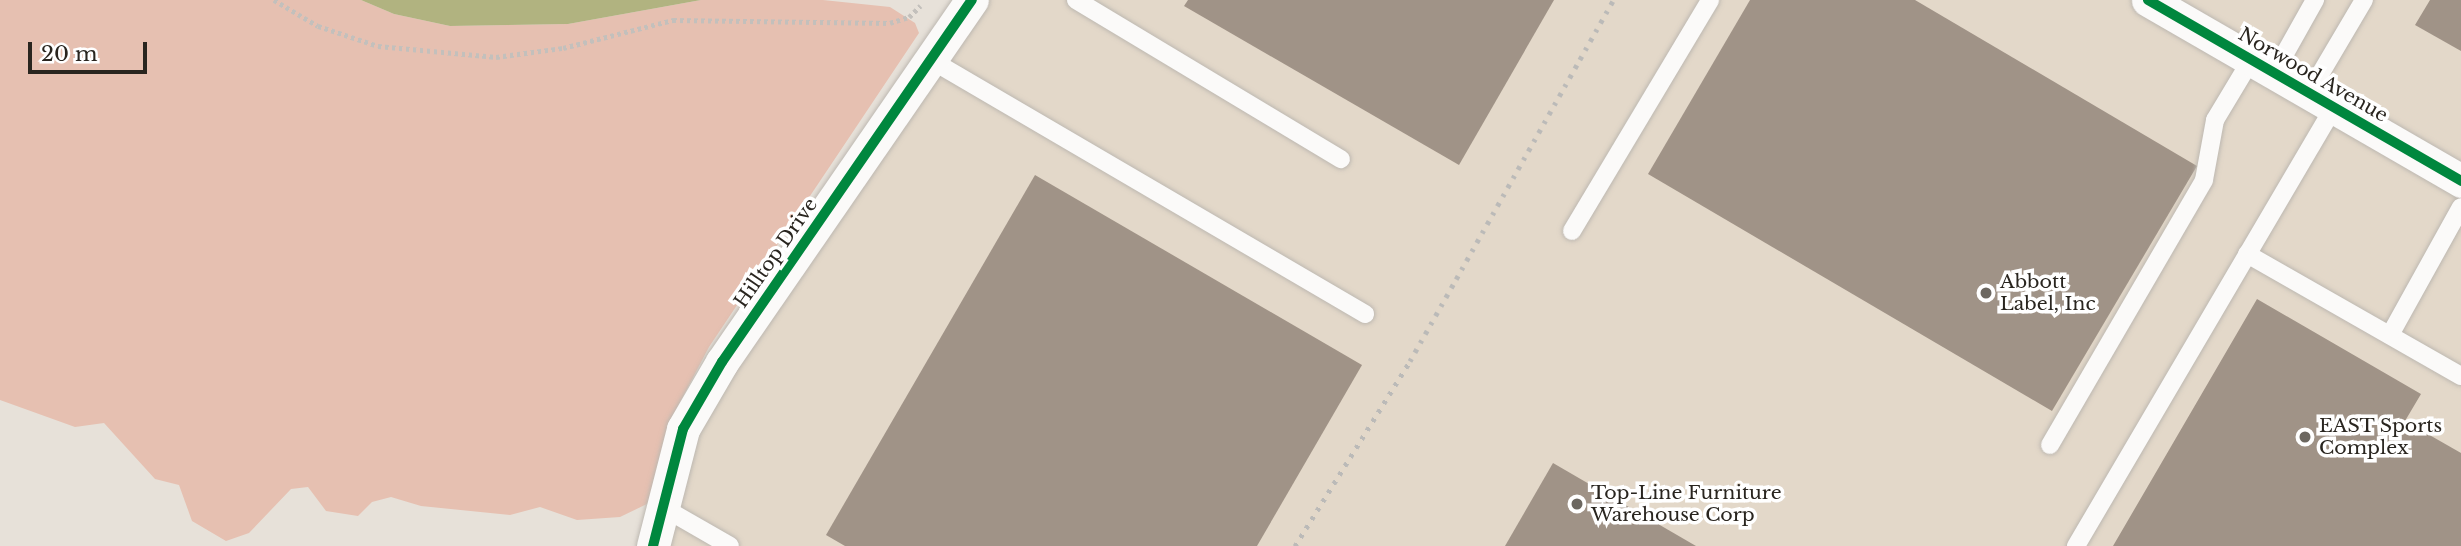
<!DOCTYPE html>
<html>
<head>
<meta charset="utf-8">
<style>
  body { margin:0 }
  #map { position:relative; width:2461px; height:546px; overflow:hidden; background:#e7e1d9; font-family:"Libre Baskerville",serif }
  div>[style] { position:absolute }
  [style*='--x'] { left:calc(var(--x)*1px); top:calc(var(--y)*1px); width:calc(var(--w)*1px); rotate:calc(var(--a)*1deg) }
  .built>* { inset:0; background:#e3d8c9 }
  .green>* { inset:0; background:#e6c0b1 }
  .water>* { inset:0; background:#b1b380 }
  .building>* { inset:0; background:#a09387 }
  .path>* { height:4.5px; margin-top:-2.25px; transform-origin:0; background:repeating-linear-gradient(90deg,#c3c0bc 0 3.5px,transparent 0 7px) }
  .roads { filter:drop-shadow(0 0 2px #bdb8b1) drop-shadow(0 0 2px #bdb8b1) }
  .service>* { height:18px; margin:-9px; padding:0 9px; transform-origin:9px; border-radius:9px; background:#fbfaf9 }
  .minor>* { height:33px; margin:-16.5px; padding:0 16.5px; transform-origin:16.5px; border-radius:16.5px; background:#fbfaf9 }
  .rail>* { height:5px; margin-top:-2.5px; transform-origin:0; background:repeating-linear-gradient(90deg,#bbbab8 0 3.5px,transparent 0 10.5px) }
  .cycleway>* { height:10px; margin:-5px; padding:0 5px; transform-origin:5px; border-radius:5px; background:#00873e }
  .dots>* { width:19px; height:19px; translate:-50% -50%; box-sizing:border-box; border:4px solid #fff; border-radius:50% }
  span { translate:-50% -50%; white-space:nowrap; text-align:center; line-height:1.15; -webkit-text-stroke:7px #fff; paint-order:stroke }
  .street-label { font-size:19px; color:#29251f }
  .poi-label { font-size:19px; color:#29251f }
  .left { translate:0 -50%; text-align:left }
  .scale { position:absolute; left:28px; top:42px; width:119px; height:32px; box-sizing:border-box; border:4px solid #29251f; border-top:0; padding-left:9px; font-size:21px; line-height:24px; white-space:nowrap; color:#29251f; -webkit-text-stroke:5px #fff; paint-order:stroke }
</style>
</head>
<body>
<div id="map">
  <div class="built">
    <i style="clip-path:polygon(970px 0,2461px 0,2461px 546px,653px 546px,683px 429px)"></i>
  </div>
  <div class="green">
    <i style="clip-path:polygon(0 0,361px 0,394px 14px,450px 26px,568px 24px,701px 0,823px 0,890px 7px,915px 23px,919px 33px,709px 347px,677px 408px,649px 503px,620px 517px,577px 520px,540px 507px,510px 515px,421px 506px,391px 497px,372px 502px,358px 516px,326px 511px,308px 487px,291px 489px,249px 533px,226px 541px,192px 521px,179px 485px,155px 479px,104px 423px,75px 427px,0 400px)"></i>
  </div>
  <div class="water">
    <i style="clip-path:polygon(361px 0,701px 0,568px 24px,450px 26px,394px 14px)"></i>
  </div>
  <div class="building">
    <i style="clip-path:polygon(1188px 0,1554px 0,1459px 165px,1184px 6px)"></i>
    <i style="clip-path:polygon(1750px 0,1915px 0,2197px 166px,2052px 411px,1648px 174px)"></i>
    <i style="clip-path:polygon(2430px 0,2461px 0,2461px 51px,2415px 25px)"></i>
    <i style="clip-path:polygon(1035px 175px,1362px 365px,1257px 546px,845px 546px,826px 535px)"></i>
    <i style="clip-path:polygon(2257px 299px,2421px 394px,2405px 421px,2461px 453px,2461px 546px,2113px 546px)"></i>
    <i style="clip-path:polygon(1553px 463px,1696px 546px,1505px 546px)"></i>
  </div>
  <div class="path">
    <i style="--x:274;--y:0;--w:51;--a:30.6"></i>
    <i style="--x:318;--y:26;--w:63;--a:18.4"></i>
    <i style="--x:378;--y:46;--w:119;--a:5.3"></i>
    <i style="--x:496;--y:57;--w:68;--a:-7.7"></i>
    <i style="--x:563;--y:48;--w:114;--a:-14.3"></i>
    <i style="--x:673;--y:20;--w:217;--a:0.8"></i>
    <i style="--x:890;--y:23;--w:20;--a:-18"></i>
    <i style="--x:909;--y:17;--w:16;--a:-45"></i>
  </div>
  <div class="roads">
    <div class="service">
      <i style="--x:1076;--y:0;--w:309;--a:31"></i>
      <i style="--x:931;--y:60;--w:503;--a:30.34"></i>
      <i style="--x:2274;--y:73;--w:84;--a:-60.7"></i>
      <i style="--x:2309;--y:93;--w:108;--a:-59.4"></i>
      <i style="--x:1572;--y:231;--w:269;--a:-59.1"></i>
      <i style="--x:2247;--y:254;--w:246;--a:29.7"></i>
      <i style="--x:2390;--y:335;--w:146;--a:-61"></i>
      <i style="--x:2050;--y:445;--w:306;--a:-59.8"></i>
      <i style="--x:2204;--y:180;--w:61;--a:-79.6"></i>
      <i style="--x:2215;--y:120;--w:70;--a:-59"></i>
      <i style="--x:664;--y:508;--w:76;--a:29.9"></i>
      <i style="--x:2076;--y:546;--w:509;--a:-59.56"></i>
    </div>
    <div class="minor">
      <i style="--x:2148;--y:0;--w:362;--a:30"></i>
      <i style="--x:653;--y:546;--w:121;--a:-75.6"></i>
      <i style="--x:683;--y:429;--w:78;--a:-59.8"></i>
      <i style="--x:722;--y:362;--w:440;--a:-55.4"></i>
    </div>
  </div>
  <div class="rail">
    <i style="--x:1295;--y:546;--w:218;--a:-58.1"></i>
    <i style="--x:1410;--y:361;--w:414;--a:-60.6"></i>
  </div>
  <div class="cycleway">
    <i style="--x:2148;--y:0;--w:362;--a:30"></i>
    <i style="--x:653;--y:546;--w:121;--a:-75.6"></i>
    <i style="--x:683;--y:429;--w:78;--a:-59.8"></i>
    <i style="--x:722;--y:362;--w:440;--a:-55.4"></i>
  </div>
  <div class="dots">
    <i style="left:1986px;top:293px;background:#6c6760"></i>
    <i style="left:2305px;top:437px;background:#6c6760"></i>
    <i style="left:1577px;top:504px;background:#6c6760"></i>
  </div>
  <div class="street-label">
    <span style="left:2313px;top:75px;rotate:30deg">Norwood Avenue</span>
    <span style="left:776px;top:253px;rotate:-55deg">Hilltop Drive</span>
  </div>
  <div class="poi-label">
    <span class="left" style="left:2000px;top:293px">Abbott<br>Label, Inc</span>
    <span class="left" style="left:2319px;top:437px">EAST Sports<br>Complex</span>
    <span class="left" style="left:1591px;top:504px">Top-Line Furniture<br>Warehouse Corp</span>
  </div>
  <div class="scale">20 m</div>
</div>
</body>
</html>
